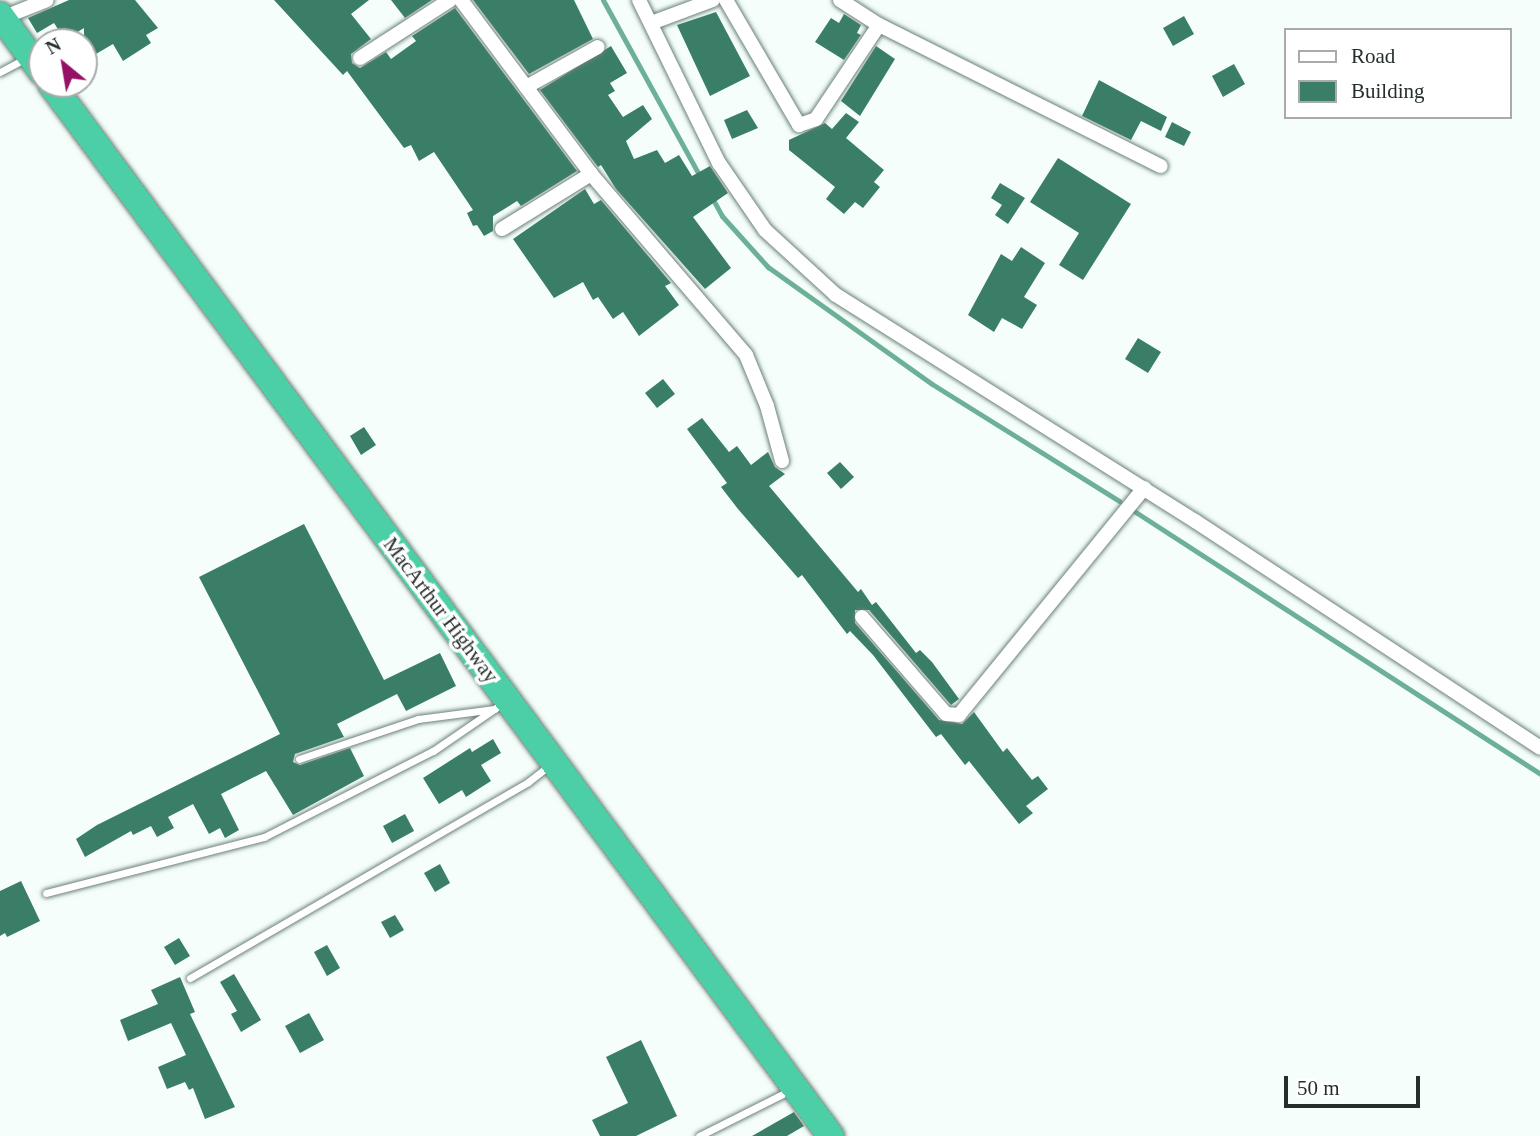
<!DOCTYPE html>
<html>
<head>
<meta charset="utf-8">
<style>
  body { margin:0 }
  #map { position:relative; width:1540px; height:1136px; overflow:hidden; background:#f5fefa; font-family:Georgia,serif }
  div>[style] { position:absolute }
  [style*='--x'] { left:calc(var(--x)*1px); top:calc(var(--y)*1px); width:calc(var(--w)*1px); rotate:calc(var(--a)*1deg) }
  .stream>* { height:5px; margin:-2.5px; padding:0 2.5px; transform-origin:2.5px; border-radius:2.5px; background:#6db098 }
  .building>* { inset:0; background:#3a7e68 }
  .roads { filter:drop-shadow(0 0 2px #6b8078) drop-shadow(0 0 2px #6b8078) }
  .lane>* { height:7px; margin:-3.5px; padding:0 3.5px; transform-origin:3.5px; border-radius:3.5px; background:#fff }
  .street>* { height:14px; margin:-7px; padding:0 7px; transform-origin:7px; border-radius:7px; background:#fff }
  .highway>* { height:26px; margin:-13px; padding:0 13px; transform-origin:13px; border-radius:13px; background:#4ccea6 }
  span { translate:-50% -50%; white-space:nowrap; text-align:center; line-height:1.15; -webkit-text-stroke:7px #fff; paint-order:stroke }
  .street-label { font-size:21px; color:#252e2a }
  .legend { position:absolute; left:1284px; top:28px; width:228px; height:91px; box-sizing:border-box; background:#fff; border:2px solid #a8abaa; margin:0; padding:9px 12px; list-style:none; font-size:21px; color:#252e2a }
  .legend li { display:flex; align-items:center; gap:14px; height:35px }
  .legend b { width:35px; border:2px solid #a8abaa }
  .north { position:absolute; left:28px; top:28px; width:70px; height:70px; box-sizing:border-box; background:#fff; border:2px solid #a8abaa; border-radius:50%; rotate:330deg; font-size:19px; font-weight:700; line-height:28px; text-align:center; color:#252e2a }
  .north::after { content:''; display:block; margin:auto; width:24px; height:32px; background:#971065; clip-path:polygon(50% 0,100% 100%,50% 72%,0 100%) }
  .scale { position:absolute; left:1284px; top:1076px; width:136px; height:32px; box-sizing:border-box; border:4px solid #252e2a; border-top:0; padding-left:9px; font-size:21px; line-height:24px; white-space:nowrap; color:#252e2a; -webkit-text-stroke:5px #fff; paint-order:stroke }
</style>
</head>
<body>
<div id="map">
  <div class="stream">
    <i style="--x:603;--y:0;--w:203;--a:61.2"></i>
    <i style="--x:711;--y:196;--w:23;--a:61"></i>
    <i style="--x:722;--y:216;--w:69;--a:48"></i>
    <i style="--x:768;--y:267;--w:201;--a:35.5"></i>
    <i style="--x:932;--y:384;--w:221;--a:32"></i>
    <i style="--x:1134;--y:511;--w:484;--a:32.9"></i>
  </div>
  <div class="building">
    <i style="clip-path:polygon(69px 0,135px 0,158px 28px,146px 35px,151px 43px,123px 61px,113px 44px,84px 61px,84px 28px,65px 40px,54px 23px,37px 33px,28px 18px)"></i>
    <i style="clip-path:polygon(274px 0,369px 0,351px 14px,371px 39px,351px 54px,352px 63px,360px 68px,386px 52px,391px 59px,416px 41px,412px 36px,455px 8px,577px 171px,521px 206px,517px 201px,493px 216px,493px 231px,484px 236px,477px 225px,473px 226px,467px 213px,473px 210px,434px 152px,419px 161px,411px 145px,404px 148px,347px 71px,343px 75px)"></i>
    <i style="clip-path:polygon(391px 0,432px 0,405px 18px)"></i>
    <i style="clip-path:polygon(473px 0,574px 0,593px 39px,529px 74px)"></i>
    <i style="clip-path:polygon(716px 12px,750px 76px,710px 96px,677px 25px)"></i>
    <i style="clip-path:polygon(844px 14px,861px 25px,857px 33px,861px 35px,844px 60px,815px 42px,831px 18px,839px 23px)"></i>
    <i style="clip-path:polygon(1184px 16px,1194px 34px,1173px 46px,1163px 28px)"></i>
    <i style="clip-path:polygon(611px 46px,627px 73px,610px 83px,615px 91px,608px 95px,623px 117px,643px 105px,652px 119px,626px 141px,634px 159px,657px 150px,665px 163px,679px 155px,692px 176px,710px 166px,728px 193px,693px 217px,731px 268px,705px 289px,616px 189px,601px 165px,598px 167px,540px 90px)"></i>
    <i style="clip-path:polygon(876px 46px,895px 59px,860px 116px,841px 101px)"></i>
    <i style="clip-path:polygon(1234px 64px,1245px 84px,1223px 97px,1212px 76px)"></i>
    <i style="clip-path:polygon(1099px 80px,1167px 117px,1161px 131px,1141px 121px,1131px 140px,1082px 116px)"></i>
    <i style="clip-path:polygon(747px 110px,758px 128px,732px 139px,724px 120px)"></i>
    <i style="clip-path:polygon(846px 113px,859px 122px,846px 138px,884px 170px,874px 182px,880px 187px,863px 208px,855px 202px,844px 214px,826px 199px,835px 187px,789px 150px,789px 140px,825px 123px,832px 129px)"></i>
    <i style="clip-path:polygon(1172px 122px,1191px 132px,1184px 146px,1165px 137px)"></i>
    <i style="clip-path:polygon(1058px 158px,1131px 204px,1083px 280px,1059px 265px,1079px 233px,1030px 202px)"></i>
    <i style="clip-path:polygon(1000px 183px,1025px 198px,1008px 224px,995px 215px,1002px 205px,991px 198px)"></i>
    <i style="clip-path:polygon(585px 189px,594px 204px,601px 200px,671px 283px,665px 286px,679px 305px,639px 336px,623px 312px,613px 319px,598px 297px,593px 300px,583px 282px,554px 298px,513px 239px)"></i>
    <i style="clip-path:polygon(1021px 247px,1045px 263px,1024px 297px,1037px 305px,1022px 329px,1002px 318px,994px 332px,968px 315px,1001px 254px,1012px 261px)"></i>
    <i style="clip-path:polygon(1138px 338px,1161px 352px,1148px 373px,1125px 359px)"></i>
    <i style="clip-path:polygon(663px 379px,675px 394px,657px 408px,645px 393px)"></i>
    <i style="clip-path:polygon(702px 418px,729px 452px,737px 446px,751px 465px,768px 452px,775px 467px,785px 474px,769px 486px,858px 592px,861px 589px,872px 605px,876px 602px,916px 653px,920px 650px,932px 662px,959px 699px,951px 705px,869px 610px,855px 610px,855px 623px,939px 720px,962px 724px,974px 712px,1003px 752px,1007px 748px,1032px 780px,1038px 776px,1048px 789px,1026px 806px,1033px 813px,1019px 824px,969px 761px,965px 765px,941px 734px,936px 737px,873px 655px,850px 631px,847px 634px,802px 575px,798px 578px,738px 509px,721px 487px,727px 483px,687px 429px)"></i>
    <i style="clip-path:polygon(364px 427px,376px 445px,361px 455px,350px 436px)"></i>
    <i style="clip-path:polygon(840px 462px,854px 477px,841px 489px,827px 473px)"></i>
    <i style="clip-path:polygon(304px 524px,384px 680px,440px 653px,456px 686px,406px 711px,397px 694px,337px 724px,344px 737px,295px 754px,293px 762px,300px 765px,350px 748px,364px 776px,293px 815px,266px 771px,221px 794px,239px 830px,225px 838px,220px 828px,209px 834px,193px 804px,168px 817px,174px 828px,157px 837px,151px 826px,133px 835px,131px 831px,85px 857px,76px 839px,97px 825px,280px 734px,199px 577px)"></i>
    <i style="clip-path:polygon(493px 739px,501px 753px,481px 765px,491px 781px,466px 797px,462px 790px,439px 804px,423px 778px,470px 748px,472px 752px)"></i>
    <i style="clip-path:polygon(405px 814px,414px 831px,392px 843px,383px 826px)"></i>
    <i style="clip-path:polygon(440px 864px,450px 883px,435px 892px,424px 873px)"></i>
    <i style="clip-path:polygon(21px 881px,40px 921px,7px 937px,5px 933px,0 936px,0 891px)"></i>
    <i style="clip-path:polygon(395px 915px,404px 930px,390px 938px,381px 922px)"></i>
    <i style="clip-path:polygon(179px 938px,190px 956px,175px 965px,164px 947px)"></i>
    <i style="clip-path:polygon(327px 945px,340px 968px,327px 976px,314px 952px)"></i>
    <i style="clip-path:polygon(234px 974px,261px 1020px,241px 1032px,231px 1014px,237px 1011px,220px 982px)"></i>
    <i style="clip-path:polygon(180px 977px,195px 1012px,190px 1014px,235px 1107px,205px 1119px,193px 1088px,189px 1090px,185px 1082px,167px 1089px,158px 1067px,186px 1055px,171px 1023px,128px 1041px,120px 1020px,158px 1004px,151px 990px)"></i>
    <i style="clip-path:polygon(309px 1013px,324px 1040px,300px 1053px,285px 1026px)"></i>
    <i style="clip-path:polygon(641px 1040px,677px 1116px,636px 1136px,600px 1136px,592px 1120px,628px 1103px,606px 1057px)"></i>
    <i style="clip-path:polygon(794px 1112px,804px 1126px,787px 1136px,752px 1136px)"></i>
  </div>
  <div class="roads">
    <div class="lane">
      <i style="--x:0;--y:72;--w:30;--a:-28"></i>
      <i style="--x:299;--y:759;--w:126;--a:-18.6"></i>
      <i style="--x:418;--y:719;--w:77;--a:-7.5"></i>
      <i style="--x:46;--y:893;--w:225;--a:-14.4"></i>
      <i style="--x:264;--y:837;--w:190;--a:-27"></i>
      <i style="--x:433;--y:751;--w:85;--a:-34.4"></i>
      <i style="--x:190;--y:978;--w:391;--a:-30.1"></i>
      <i style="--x:528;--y:782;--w:29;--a:-38"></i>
      <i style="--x:699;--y:1136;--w:101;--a:-26.6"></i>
    </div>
    <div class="street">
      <i style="--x:461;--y:0;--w:217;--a:53.2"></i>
      <i style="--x:591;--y:174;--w:238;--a:49.4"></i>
      <i style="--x:746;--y:355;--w:55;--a:67.6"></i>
      <i style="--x:767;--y:406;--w:57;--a:74.7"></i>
      <i style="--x:639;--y:0;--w:182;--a:63.9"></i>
      <i style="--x:719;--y:163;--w:81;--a:55.5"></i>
      <i style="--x:765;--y:230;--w:96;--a:42.5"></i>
      <i style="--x:836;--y:295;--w:424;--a:32.2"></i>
      <i style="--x:1195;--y:521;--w:413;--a:33.3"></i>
      <i style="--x:726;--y:0;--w:145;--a:59.7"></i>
      <i style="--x:799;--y:125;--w:18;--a:-19"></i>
      <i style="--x:816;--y:119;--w:113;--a:-56.2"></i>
      <i style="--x:840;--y:0;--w:46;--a:32.7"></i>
      <i style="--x:879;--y:25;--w:315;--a:26.6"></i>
      <i style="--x:2;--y:18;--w:48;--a:-21.8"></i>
      <i style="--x:651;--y:23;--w:66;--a:-20.4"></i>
      <i style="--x:360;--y:58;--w:107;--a:-32.8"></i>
      <i style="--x:526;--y:87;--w:82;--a:-29.1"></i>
      <i style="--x:502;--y:229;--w:105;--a:-31.7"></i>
      <i style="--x:862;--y:617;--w:128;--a:49.1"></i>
      <i style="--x:946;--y:714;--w:13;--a:4"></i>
      <i style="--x:959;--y:715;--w:293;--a:-50.8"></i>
    </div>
    <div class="highway">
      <i style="--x:0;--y:15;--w:71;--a:53.6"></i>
      <i style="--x:51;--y:84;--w:1310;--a:53.45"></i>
    </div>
  </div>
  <div class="street-label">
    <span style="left:441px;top:610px;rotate:53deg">MacArthur Highway</span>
  </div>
  <ul class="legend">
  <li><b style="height:9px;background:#fff"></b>Road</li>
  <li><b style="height:19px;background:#3a7e68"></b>Building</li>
  </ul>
  <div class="north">N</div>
  <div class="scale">50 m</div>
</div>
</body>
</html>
